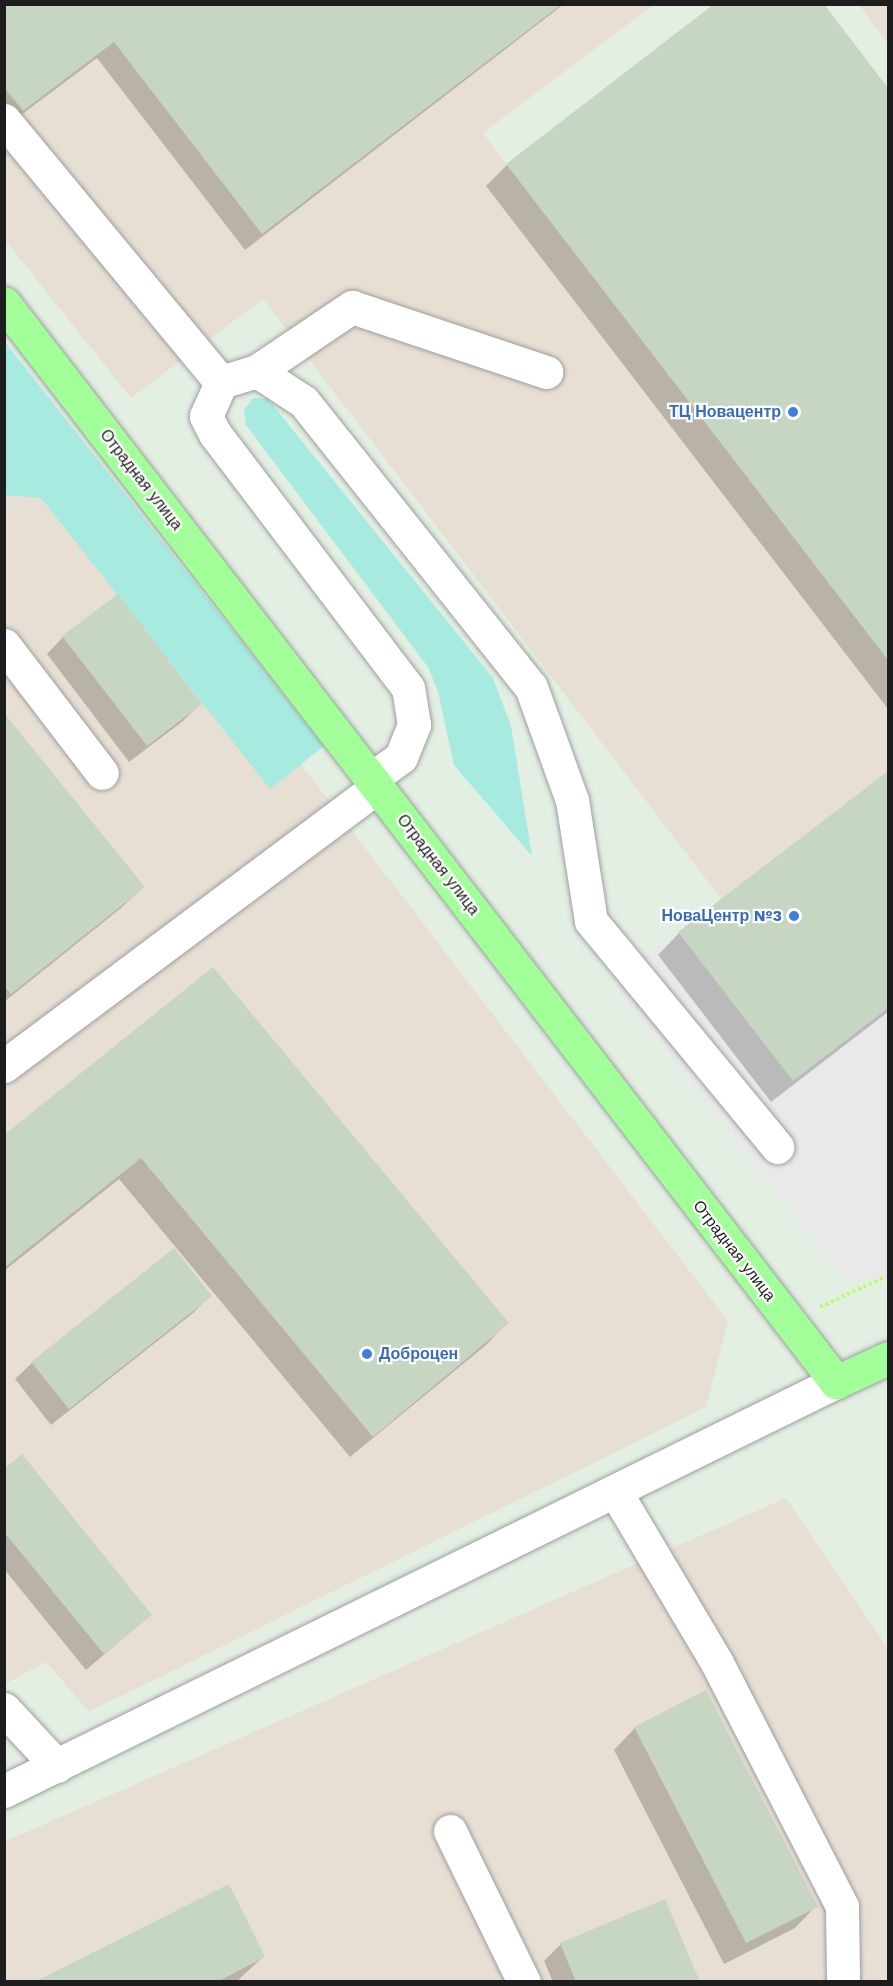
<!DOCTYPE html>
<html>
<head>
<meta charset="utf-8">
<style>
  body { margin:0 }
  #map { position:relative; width:893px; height:1986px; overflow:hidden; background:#e3efe3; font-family:"Work Sans",sans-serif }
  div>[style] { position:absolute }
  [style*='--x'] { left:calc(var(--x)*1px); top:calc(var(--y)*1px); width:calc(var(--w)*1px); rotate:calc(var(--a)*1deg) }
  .industrial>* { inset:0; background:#e8dfd4 }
  .grass>* { inset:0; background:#a7ebe0 }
  .parking>* { inset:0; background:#e9e9e9 }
  .shadow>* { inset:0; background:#0003 }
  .building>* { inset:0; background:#c7d5c3 }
  .path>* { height:4px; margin-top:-2px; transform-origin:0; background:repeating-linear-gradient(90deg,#bbfd65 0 3px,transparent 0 6px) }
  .roads { filter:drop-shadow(0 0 2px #9e9e9e) drop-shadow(0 0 2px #9e9e9e) }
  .minor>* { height:33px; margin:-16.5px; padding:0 16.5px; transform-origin:16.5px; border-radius:16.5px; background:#fff }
  .major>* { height:33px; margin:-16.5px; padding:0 16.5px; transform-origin:16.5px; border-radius:16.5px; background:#a2fe98 }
  .dots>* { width:16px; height:16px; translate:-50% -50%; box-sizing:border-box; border:3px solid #fff; border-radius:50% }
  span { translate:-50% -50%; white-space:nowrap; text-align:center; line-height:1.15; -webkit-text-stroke:4.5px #fff; paint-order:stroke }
  .shop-label { font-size:16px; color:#366cbe; font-weight:700 }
  .right { translate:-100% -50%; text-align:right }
  .left { translate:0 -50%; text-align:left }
  .street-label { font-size:16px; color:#1d1d1d }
  .frame { position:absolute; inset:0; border:6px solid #1d1d1d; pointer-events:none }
</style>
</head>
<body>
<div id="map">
  <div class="industrial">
    <i style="clip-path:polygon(5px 5px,654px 5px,483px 133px,888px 660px,888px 771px,721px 899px,263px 299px,131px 398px,5px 240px)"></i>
    <i style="clip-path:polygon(859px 5px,888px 5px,888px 43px)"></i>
    <i style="clip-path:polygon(4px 377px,728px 1321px,706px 1407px,89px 1712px,46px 1662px,5px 1684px)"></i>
    <i style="clip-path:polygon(786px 1498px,888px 1649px,888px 1981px,5px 1981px,4px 1842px)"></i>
  </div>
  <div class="grass">
    <i style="clip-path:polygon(4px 341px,324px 746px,270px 789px,41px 498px,5px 495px)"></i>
    <i style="clip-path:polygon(253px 398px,268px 399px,493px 678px,511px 726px,532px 856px,454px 765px,438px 692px,428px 667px,246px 425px,244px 410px)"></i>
  </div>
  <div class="parking">
    <i style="clip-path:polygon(678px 932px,793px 1081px,888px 1008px,888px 1280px,844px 1276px,614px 985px)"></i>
  </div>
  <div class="shadow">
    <i style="clip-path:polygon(4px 4px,564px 4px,245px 250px,97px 58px,5px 127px)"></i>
    <i style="clip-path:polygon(822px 4px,888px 91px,888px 709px,486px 186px,507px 165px)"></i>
    <i style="clip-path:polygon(63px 637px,200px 704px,183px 721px,129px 762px,47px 654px)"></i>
    <i style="clip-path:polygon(4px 716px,143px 887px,121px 908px,4px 1002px)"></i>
    <i style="clip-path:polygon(888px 773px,888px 1012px,771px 1102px,658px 955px,679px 933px)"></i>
    <i style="clip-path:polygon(77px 1081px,507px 1323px,486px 1345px,350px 1457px,119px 1179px,4px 1271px,4px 1137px)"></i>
    <i style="clip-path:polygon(210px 1296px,193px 1313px,51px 1425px,15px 1379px,32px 1363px)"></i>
    <i style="clip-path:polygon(4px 1471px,150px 1615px,86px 1670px,4px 1569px)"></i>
    <i style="clip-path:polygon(635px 1728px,816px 1906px,795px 1928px,724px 1964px,614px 1750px)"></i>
    <i style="clip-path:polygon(561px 1944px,698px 1982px,553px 1982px,544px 1961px)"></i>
    <i style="clip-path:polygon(263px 1957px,236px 1982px,38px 1982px)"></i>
  </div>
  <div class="building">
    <i style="clip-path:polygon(4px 4px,562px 4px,262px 234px,114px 42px,23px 111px,4px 87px)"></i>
    <i style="clip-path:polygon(714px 4px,824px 4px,888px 88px,888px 660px,506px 164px)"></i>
    <i style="clip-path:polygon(118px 594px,202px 704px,147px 746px,62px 636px)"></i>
    <i style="clip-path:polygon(4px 713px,145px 887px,11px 994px,4px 986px)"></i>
    <i style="clip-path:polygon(888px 771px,888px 1008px,793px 1081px,678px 932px)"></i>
    <i style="clip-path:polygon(213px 967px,509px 1323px,373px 1437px,141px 1158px,4px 1268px,4px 1135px)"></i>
    <i style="clip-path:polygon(174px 1248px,212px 1296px,69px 1409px,31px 1362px)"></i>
    <i style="clip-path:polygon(22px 1454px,152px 1615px,104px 1654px,4px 1532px,4px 1469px)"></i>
    <i style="clip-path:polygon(706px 1690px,818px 1907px,746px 1943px,634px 1727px)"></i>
    <i style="clip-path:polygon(229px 1884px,265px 1957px,217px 1982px,34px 1982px)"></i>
    <i style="clip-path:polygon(665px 1899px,700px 1982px,576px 1982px,560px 1943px)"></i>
  </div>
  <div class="path">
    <i style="--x:820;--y:1307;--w:72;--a:-24.8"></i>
  </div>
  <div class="roads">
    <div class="minor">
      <i style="--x:4;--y:120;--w:340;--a:50.4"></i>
      <i style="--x:257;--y:371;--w:115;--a:-34"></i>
      <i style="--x:352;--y:307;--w:205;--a:18.5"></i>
      <i style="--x:4;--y:645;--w:161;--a:52.6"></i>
      <i style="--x:371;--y:779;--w:37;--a:-36"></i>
      <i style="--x:401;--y:757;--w:35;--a:-68"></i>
      <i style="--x:414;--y:725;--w:37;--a:-99"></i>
      <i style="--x:408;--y:688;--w:319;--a:-127.2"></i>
      <i style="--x:215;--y:434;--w:20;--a:-117"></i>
      <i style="--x:206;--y:416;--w:37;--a:-66"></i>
      <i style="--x:221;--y:382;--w:38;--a:-17"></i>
      <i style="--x:257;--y:371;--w:56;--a:33.4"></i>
      <i style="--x:304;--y:402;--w:364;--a:51.5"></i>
      <i style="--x:531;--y:687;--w:120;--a:70.1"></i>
      <i style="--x:572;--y:800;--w:122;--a:81.1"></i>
      <i style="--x:591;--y:921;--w:293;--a:50.5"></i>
      <i style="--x:4;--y:1066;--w:466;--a:-36.8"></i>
      <i style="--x:615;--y:1491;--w:198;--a:59.3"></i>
      <i style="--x:716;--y:1661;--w:276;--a:62.8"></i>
      <i style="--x:842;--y:1906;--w:76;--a:89.2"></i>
      <i style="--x:4;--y:1709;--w:78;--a:47.1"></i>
      <i style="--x:4;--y:1791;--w:927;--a:-26.18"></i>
      <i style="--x:450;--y:1831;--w:168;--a:63.9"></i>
    </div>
    <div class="major">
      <i style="--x:4;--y:303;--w:1363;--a:52.36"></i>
      <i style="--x:836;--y:1382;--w:57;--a:-24.8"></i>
    </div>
  </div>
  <div class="dots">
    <i style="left:793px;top:412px;background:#3f7fe0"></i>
    <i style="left:794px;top:916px;background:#3f7fe0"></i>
    <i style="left:367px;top:1354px;background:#3f7fe0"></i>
  </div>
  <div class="shop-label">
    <span class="right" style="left:781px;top:412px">ТЦ Новацентр</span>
    <span class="right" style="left:782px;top:916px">НоваЦентр №3</span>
    <span class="left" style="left:379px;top:1354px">Доброцен</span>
  </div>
  <div class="street-label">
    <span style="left:141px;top:480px;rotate:52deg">Отрадная улица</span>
    <span style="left:438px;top:865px;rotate:52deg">Отрадная улица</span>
    <span style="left:734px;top:1251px;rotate:52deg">Отрадная улица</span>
  </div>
  <div class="frame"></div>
</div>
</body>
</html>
